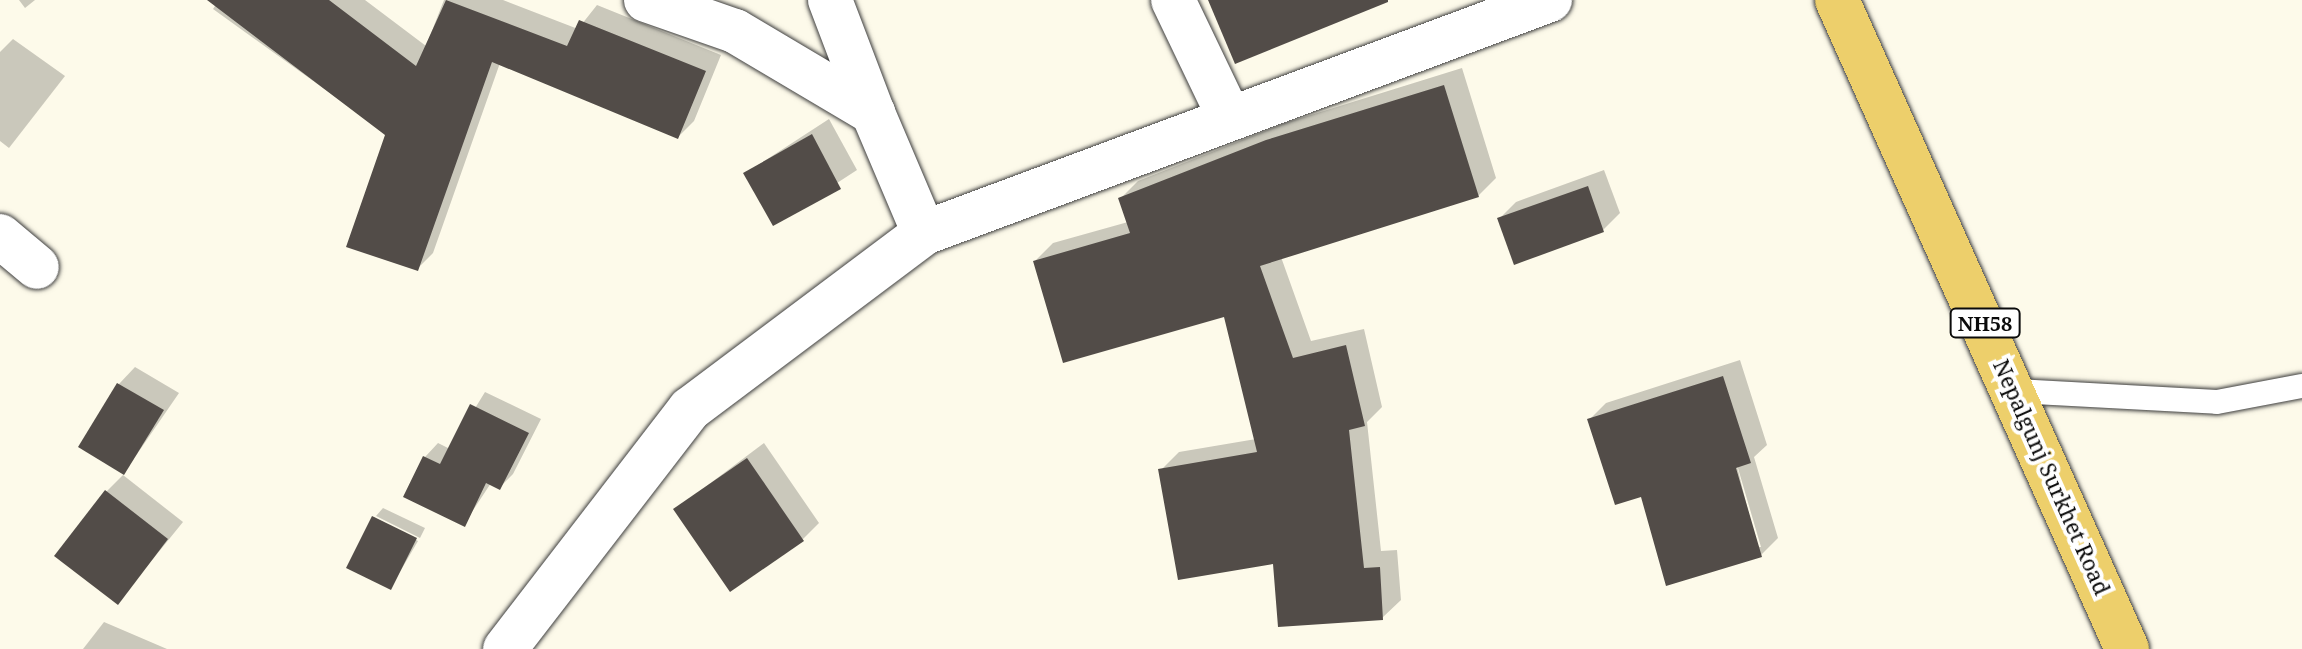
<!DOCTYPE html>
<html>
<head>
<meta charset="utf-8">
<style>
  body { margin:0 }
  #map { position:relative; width:2302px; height:649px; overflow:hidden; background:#fdfaea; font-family:"Noto Serif",serif }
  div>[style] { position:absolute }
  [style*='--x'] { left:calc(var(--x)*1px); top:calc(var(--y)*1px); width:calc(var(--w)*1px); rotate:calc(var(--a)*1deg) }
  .shadow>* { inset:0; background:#0003 }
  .building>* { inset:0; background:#524c48 }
  .roads { filter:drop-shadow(0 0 2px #3e3e3e) drop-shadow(0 0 2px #3e3e3e) }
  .lane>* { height:24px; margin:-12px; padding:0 12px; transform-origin:12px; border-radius:12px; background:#fff }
  .street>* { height:44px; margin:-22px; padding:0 22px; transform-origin:22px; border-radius:22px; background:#fff }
  .primary>* { height:44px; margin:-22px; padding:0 22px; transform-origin:22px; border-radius:22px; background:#edcf6b }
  span { translate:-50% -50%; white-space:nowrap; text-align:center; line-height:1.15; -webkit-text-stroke:8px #fff; paint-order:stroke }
  .shield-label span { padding:2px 6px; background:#fff; border:2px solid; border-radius:6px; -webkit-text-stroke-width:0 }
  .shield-label { font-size:20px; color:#0b0b0b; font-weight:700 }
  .street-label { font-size:22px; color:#0b0b0b }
</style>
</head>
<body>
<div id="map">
  <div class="shadow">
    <i style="clip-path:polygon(19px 0,35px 0,25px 8px)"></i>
    <i style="clip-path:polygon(219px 0,365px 0,426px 46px,444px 0,503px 0,578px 29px,597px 5px,721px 55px,694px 121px,678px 137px,500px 63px,433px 253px,417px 269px,387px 134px,213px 9px)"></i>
    <i style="clip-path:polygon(13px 39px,65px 76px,9px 148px,0 141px,0 52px)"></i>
    <i style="clip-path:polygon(1462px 68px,1496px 178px,1478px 196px,1281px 257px,1311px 341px,1364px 329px,1382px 407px,1367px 422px,1381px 551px,1397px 550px,1401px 600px,1382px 618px,1275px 562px,1161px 470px,1179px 452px,1256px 439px,1226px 314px,1035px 261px,1053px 243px,1128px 222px,1120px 199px,1138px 181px,1285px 123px)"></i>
    <i style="clip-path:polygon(829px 119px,857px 170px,774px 224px,746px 173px)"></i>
    <i style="clip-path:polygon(1604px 170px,1620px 213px,1603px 230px,1499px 219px,1516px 202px)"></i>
    <i style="clip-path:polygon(evenodd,1740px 360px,1767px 445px,1754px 457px,1778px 538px,1761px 555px,1642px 495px,1590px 419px,1606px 403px,1740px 360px,1735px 458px,1761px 547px,1757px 547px,1735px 458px)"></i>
    <i style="clip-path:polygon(135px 367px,179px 393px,124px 473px,119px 384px)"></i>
    <i style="clip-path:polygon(485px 392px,541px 419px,513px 474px,500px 487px,491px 483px,464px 524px,425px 457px,438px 443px,450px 449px)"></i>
    <i style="clip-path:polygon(764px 443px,819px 523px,803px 539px,676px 509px)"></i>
    <i style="clip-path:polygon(123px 475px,183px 522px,118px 602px,106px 492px)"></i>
    <i style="clip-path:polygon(383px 508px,425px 528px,420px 538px,376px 516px)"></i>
    <i style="clip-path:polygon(374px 517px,418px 541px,391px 587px,349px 567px)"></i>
    <i style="clip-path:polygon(104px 622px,167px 649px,83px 649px)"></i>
  </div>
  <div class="building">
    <i style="clip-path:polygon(207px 0,329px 0,416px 66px,446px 0,567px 46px,579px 20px,706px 71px,678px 139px,492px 62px,418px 271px,346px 247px,385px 135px)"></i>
    <i style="clip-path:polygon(1208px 0,1388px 0,1388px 2px,1235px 64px)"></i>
    <i style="clip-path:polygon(1444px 85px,1479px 197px,1260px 266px,1293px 358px,1346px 345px,1365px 426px,1349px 430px,1364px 568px,1380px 567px,1383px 620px,1278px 627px,1273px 564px,1178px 580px,1158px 469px,1257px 452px,1224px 317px,1063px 363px,1033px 261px,1130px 233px,1118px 198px,1266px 140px)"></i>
    <i style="clip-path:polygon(812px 134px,841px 189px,773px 226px,743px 173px)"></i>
    <i style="clip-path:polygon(1588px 186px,1604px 232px,1514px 265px,1497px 218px)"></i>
    <i style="clip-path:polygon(1723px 376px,1751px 463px,1736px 468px,1762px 557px,1666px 586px,1641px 497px,1615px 505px,1587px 419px)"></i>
    <i style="clip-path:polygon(117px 383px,164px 410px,124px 475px,78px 447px)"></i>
    <i style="clip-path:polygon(470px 404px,529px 433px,500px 490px,486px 483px,465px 527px,403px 497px,423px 456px,440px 464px)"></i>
    <i style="clip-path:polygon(747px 458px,804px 541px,730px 592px,673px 509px)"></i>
    <i style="clip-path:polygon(105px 490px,168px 539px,118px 605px,54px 556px)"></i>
    <i style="clip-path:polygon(372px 516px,417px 538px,391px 590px,346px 568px)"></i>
  </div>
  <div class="roads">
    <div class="lane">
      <i style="--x:2016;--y:391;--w:201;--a:3.1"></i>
      <i style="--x:2217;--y:402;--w:86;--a:-10.7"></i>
    </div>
    <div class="street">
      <i style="--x:646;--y:0;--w:94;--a:19.2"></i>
      <i style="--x:735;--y:31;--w:161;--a:30.7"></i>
      <i style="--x:873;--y:113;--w:130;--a:67"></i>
      <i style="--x:830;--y:0;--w:121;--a:69.2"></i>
      <i style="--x:1173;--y:0;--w:130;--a:64.4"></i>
      <i style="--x:0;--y:236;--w:48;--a:40"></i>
      <i style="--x:505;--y:649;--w:303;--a:-52.4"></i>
      <i style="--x:690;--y:409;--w:293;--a:-36.9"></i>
      <i style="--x:924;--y:233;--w:668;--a:-20.42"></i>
    </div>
    <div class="primary">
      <i style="--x:1837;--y:0;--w:711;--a:65.92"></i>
    </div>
  </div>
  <div class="shield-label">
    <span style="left:1985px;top:323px">NH58</span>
  </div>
  <div class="street-label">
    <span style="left:2052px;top:477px;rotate:66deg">Nepalgunj Surkhet Road</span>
  </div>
</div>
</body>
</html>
